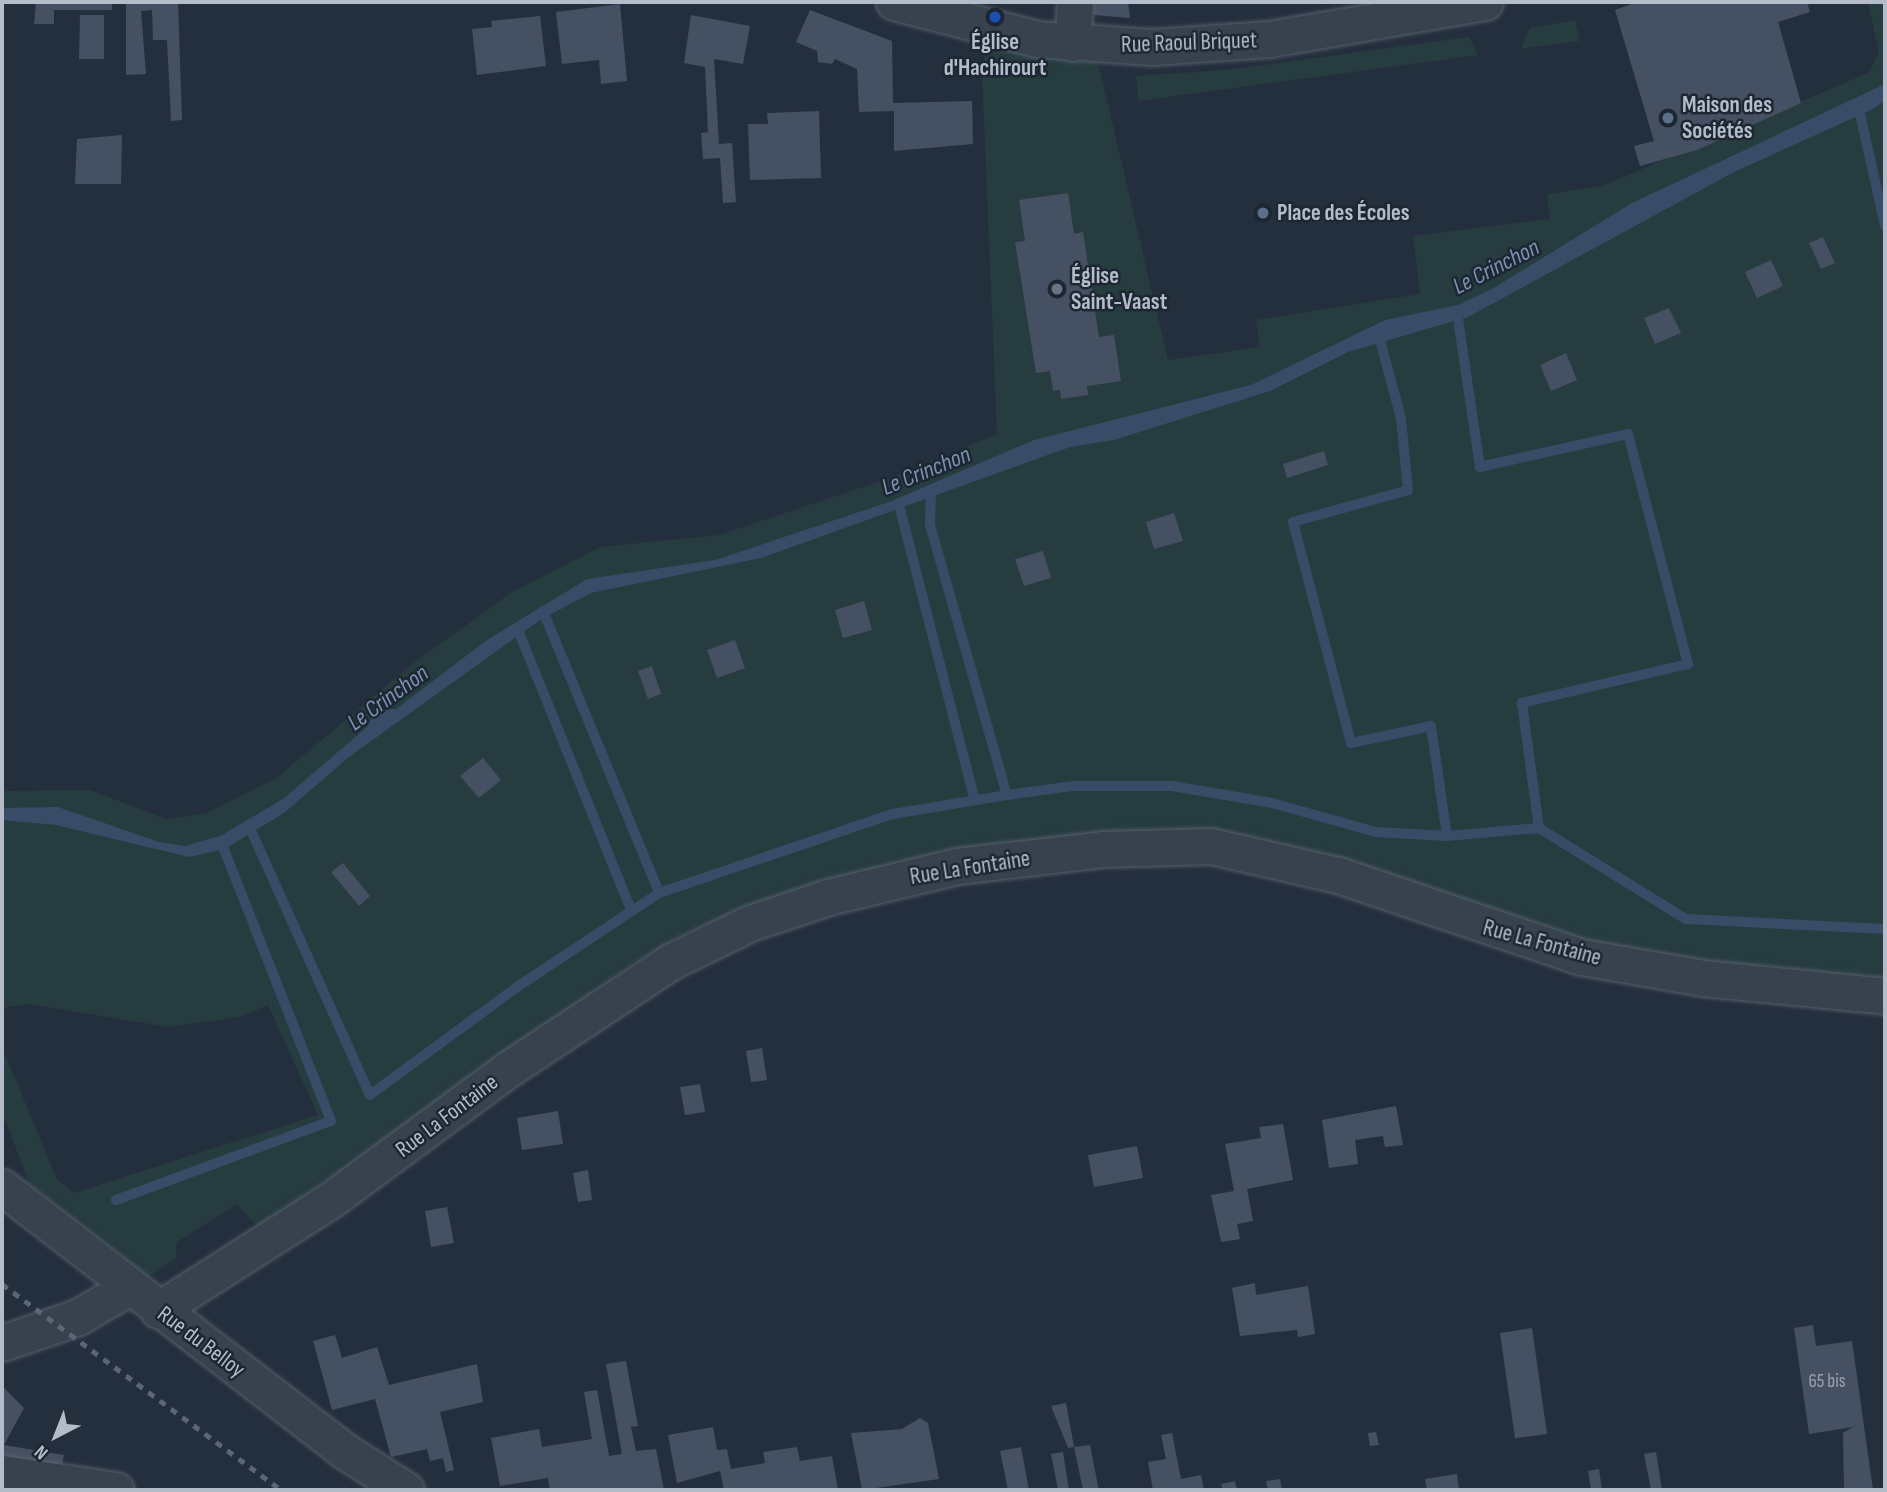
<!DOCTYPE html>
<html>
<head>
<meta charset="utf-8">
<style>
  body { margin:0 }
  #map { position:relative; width:1887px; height:1492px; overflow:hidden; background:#242f3e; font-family:"Sofia Sans Condensed",sans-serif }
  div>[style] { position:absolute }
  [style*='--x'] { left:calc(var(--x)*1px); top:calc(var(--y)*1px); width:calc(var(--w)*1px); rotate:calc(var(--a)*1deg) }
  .green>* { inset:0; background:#263c3f }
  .water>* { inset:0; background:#394c67 }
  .stream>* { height:10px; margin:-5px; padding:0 5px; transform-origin:5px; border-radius:5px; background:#394c67 }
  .building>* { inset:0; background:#455162 }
  .roads { filter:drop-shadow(0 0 2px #565f6c) drop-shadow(0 0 2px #565f6c) }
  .minor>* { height:35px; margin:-17.5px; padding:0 17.5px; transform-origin:17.5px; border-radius:17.5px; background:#38414e }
  .rail>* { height:5px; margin-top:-2.5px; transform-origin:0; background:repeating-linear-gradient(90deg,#5a6575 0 7px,transparent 0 14px) }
  .dots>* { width:19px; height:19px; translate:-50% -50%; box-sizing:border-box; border:4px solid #1d2633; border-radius:50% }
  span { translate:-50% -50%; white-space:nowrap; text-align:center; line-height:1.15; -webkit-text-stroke:5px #1d2633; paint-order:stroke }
  .number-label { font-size:19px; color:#98a1af }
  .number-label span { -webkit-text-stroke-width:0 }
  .poi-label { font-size:23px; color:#b4bcc9; font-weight:700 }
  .left { translate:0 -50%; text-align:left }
  .street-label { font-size:23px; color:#b4bcc9 }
  .water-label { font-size:24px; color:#7c92b1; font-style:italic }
  .frame { position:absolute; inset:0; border:4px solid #b4bcc9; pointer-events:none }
  .north { position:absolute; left:21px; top:1401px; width:70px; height:70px; -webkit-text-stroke:5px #1d2633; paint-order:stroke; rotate:222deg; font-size:19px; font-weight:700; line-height:28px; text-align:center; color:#b4bcc9 }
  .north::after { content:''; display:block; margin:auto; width:24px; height:32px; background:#b4bcc9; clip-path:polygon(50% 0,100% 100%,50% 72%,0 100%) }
</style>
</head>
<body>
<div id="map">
  <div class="green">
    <i style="clip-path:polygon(1868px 2px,1885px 2px,1885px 982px,1720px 965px,1570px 938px,1242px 835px,819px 883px,687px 932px,633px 963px,259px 1228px,237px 1204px,177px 1242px,176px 1258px,149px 1277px,29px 1183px,2px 1111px,2px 1047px,57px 1179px,74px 1193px,318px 1115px,268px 1005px,239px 1017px,169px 1027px,29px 1004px,6px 1007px,2px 1014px,2px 791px,90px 790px,166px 819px,207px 813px,275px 779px,416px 661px,512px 592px,600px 547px,719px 535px,902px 474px,997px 434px,982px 75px,988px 28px,1094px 45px,1168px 360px,1260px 347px,1256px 320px,1420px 294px,1413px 236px,1550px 219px,1547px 194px,1602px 186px,1868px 73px,1879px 53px)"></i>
    <i style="clip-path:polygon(1575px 20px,1580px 41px,1521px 49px,1530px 28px)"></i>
    <i style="clip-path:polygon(1469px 37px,1478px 55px,1138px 101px,1136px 76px,1226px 70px)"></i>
  </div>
  <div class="water">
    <i style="clip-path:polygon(1885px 84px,1885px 101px,1871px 110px,1734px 172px,1468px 317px,1348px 352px,1270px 391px,1114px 440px,1070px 447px,761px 558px,591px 593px,540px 620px,349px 757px,284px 813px,225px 849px,189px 857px,56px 825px,2px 820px,2px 808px,58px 807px,159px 842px,185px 846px,220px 836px,283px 799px,367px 727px,377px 709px,396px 709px,487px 640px,587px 579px,715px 560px,889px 502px,1034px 440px,1251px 385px,1385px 320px,1458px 305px,1492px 289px,1632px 203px)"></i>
  </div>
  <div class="stream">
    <i style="--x:1858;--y:105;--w:124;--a:77.4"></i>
    <i style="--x:1457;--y:312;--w:157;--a:81.6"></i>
    <i style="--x:1480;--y:467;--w:152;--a:-12.6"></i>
    <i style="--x:1628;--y:434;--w:238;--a:75.4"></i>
    <i style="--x:1688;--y:664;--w:171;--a:166.8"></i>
    <i style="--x:1522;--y:703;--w:126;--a:82.3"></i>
    <i style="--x:1539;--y:828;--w:173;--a:31.8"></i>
    <i style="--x:1686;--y:919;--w:199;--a:2.9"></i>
    <i style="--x:931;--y:493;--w:32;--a:92"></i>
    <i style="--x:930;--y:525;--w:281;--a:74.1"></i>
    <i style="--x:1007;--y:795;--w:68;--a:-7.7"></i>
    <i style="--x:1074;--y:786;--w:98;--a:0"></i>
    <i style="--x:1172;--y:786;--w:101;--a:9.6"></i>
    <i style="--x:1272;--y:803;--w:108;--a:15.6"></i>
    <i style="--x:1376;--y:832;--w:71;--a:3.2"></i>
    <i style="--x:1447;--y:836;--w:111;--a:-98.3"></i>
    <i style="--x:1431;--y:726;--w:82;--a:168"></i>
    <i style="--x:1351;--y:743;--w:228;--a:-104.7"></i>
    <i style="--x:1293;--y:522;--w:119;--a:-15.5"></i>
    <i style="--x:1408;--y:490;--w:72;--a:-95.6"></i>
    <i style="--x:1401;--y:418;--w:88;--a:-105.1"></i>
    <i style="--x:899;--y:505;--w:302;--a:75.6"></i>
    <i style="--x:543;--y:611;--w:305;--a:67.6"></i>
    <i style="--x:518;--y:630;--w:301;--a:68"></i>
    <i style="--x:249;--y:826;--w:295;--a:65.8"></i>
    <i style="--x:370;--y:1095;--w:186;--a:-36.3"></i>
    <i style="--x:520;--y:985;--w:167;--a:-33.5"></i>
    <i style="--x:659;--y:893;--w:247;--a:-18.7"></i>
    <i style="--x:893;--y:814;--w:116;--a:-9.5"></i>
    <i style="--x:1447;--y:836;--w:92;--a:-5"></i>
    <i style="--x:116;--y:1200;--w:229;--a:-20.2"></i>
    <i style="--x:331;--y:1121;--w:300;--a:-111.5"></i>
  </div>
  <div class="building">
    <i style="clip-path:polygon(36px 2px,112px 2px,112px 10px,54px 10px,54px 24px,34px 24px)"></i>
    <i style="clip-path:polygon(126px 2px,178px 2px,182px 120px,171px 121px,167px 40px,153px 40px,152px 10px,141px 11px,146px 74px,126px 75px)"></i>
    <i style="clip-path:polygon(1093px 2px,1128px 2px,1130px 18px,1094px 15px)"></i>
    <i style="clip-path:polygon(1637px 2px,1807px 2px,1810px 12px,1778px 22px,1801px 103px,1697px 150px,1640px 166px,1634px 146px,1654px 141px,1615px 10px)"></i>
    <i style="clip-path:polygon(620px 4px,627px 81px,601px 84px,599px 60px,562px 64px,556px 12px)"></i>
    <i style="clip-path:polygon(810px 10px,892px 41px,893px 103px,972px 101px,973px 144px,894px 151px,894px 111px,859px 112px,857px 69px,835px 59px,832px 64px,818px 62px,817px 51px,796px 42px)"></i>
    <i style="clip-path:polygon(80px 15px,104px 15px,104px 59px,79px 59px)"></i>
    <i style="clip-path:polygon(691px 15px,750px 26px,743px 64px,714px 59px,719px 144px,732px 143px,736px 202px,723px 203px,720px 158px,703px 159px,701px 133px,708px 132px,705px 67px,684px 63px)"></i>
    <i style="clip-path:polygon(540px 16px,546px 66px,477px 75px,472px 29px,492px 27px,491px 21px)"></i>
    <i style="clip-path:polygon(819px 111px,821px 178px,750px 180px,748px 124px,768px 124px,767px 113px)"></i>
    <i style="clip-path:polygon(122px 135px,121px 184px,75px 184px,77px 139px)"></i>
    <i style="clip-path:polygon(1068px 193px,1074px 234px,1083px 232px,1099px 337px,1114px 335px,1121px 381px,1087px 386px,1088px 395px,1061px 399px,1060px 390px,1053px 391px,1050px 371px,1036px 373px,1015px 242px,1025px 241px,1019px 200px)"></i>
    <i style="clip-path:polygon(1823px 237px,1835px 263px,1821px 269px,1809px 243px)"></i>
    <i style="clip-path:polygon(1771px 260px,1783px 286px,1757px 298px,1745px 272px)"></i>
    <i style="clip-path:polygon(1669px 308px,1681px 333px,1655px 344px,1644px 318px)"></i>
    <i style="clip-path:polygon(1566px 353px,1577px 380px,1551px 391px,1540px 365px)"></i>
    <i style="clip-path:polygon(1324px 451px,1328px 465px,1287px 478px,1283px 464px)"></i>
    <i style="clip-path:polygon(1174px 513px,1183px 541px,1154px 549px,1146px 522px)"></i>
    <i style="clip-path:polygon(1043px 551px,1051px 578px,1024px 586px,1015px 559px)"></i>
    <i style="clip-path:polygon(864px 601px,872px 630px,843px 638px,835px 610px)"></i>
    <i style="clip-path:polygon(735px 640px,745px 668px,717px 678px,707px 650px)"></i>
    <i style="clip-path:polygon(652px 666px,661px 694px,648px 699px,638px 671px)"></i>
    <i style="clip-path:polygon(483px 758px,501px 780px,479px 798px,460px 776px)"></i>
    <i style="clip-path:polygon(343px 863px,370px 896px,359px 906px,331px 872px)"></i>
    <i style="clip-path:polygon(762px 1048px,767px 1080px,751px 1082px,746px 1051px)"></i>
    <i style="clip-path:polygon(700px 1084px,705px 1112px,685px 1115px,680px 1087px)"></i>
    <i style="clip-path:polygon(1396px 1106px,1403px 1145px,1385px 1147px,1383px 1136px,1355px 1140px,1358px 1164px,1329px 1168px,1322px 1120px)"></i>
    <i style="clip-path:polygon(558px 1111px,563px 1144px,522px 1150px,517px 1118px)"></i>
    <i style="clip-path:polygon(1283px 1124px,1293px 1180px,1247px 1189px,1253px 1221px,1237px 1224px,1240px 1239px,1221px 1242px,1211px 1195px,1234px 1191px,1225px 1144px,1261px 1138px,1259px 1127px)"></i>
    <i style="clip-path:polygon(1137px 1146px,1143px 1178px,1094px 1187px,1088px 1155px)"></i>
    <i style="clip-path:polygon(588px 1170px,592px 1200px,578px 1202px,573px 1173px)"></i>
    <i style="clip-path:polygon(447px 1207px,454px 1243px,431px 1247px,425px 1211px)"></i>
    <i style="clip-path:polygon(1255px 1283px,1256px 1295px,1308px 1286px,1315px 1334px,1298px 1337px,1297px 1330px,1240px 1336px,1232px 1288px)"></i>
    <i style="clip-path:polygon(1813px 1325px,1816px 1346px,1852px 1341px,1873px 1490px,1844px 1490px,1843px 1433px,1853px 1427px,1809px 1434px,1794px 1328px)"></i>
    <i style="clip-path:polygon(1532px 1328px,1547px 1434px,1515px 1438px,1500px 1333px)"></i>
    <i style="clip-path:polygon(335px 1335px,342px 1358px,377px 1347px,389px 1385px,477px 1364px,483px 1402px,440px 1412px,454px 1470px,446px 1472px,443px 1458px,430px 1461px,427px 1449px,391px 1457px,375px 1399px,332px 1410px,313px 1341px)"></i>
    <i style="clip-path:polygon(626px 1361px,638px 1426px,631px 1427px,636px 1451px,656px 1449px,664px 1490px,550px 1490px,548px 1478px,500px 1486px,491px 1438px,539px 1429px,542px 1447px,592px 1439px,584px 1392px,597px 1390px,609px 1456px,622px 1454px,606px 1364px)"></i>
    <i style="clip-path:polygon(2px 1386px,24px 1408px,4px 1445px,64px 1455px,61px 1470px,2px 1458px)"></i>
    <i style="clip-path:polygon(1066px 1403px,1074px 1447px,1068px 1448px,1051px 1406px)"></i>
    <i style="clip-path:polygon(920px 1418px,928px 1423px,939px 1479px,862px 1490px,851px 1433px,902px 1429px)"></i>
    <i style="clip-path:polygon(713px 1427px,717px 1450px,727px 1449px,731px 1469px,765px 1463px,763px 1452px,797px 1447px,800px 1461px,832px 1456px,838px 1490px,724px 1490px,720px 1471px,677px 1483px,668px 1435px)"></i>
    <i style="clip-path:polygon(1376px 1432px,1379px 1445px,1370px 1446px,1368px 1433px)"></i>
    <i style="clip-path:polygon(1172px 1433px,1181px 1479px,1201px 1475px,1204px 1490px,1153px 1490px,1148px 1462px,1166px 1459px,1161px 1435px)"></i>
    <i style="clip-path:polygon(1090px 1445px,1098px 1486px,1099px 1490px,1083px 1490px,1074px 1447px)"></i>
    <i style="clip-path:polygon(1021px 1447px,1029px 1490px,1008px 1490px,1000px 1451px)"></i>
    <i style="clip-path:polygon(1063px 1452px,1069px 1490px,1058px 1490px,1051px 1454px)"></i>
    <i style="clip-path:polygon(1656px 1452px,1662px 1490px,1651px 1490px,1644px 1454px)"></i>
    <i style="clip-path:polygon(1599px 1469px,1602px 1490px,1591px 1490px,1588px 1471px)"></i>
    <i style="clip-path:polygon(1457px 1474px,1459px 1490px,1427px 1490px,1425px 1479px)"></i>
    <i style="clip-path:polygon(1280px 1479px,1282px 1490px,1268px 1490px,1266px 1481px)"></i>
    <i style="clip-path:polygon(1235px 1481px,1237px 1490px,1223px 1490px,1221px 1484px)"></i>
  </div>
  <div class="roads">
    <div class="minor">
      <i style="--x:894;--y:2;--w:148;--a:14.5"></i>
      <i style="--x:1037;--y:39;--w:115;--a:4"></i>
      <i style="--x:1152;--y:47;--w:117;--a:-3.9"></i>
      <i style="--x:1269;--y:39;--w:219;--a:-9.7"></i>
      <i style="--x:1072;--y:43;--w:41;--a:-85.8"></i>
      <i style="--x:2;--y:1187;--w:434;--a:37.6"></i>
      <i style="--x:346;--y:1452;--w:71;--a:32.3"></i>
      <i style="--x:158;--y:1310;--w:206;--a:-32.5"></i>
      <i style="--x:332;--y:1199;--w:221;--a:-36.4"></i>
      <i style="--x:510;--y:1068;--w:192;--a:-33.5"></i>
      <i style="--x:670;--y:962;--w:89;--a:-26"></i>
      <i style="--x:750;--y:923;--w:82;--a:-18.4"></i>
      <i style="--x:828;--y:897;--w:133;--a:-13.5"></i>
      <i style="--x:957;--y:866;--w:147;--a:-6.6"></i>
      <i style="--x:1103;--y:849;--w:108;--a:-1.6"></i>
      <i style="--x:1211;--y:846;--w:130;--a:12.9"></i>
      <i style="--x:1338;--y:875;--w:257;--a:18.6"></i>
      <i style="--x:1582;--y:957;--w:123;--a:9.8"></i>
      <i style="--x:1703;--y:978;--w:183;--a:5.6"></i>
      <i style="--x:2;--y:1343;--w:80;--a:-18.9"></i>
      <i style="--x:78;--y:1317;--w:59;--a:-30.5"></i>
      <i style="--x:2;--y:1473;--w:115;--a:8.5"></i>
    </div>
  </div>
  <div class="rail">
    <i style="--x:2;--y:1284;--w:347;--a:36.4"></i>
  </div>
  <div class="dots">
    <i style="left:995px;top:17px;background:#1a4fb4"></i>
    <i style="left:1668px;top:118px;background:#5c6f8a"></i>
    <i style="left:1263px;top:213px;background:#5c6f8a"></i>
    <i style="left:1057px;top:289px;background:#6b7280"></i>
  </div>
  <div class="number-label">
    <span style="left:1827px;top:1382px">65 bis</span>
  </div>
  <div class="poi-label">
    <span style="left:995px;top:55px">Église<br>d'Hachirourt</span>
    <span class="left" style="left:1682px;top:118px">Maison des<br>Sociétés</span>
    <span class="left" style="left:1277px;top:213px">Place des Écoles</span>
    <span class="left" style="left:1071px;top:289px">Église<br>Saint-Vaast</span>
  </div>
  <div class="street-label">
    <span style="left:1189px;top:43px;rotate:-2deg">Rue Raoul Briquet</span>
    <span style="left:970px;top:868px;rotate:-9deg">Rue La Fontaine</span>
    <span style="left:1542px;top:943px;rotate:15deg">Rue La Fontaine</span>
    <span style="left:447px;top:1116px;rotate:-37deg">Rue La Fontaine</span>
    <span style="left:201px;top:1342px;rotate:37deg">Rue du Belloy</span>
  </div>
  <div class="water-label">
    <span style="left:1496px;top:267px;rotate:-27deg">Le Crinchon</span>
    <span style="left:926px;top:471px;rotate:-22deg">Le Crinchon</span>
    <span style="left:388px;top:698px;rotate:-36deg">Le Crinchon</span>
  </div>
  <div class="frame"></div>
  <div class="north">N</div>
</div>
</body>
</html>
